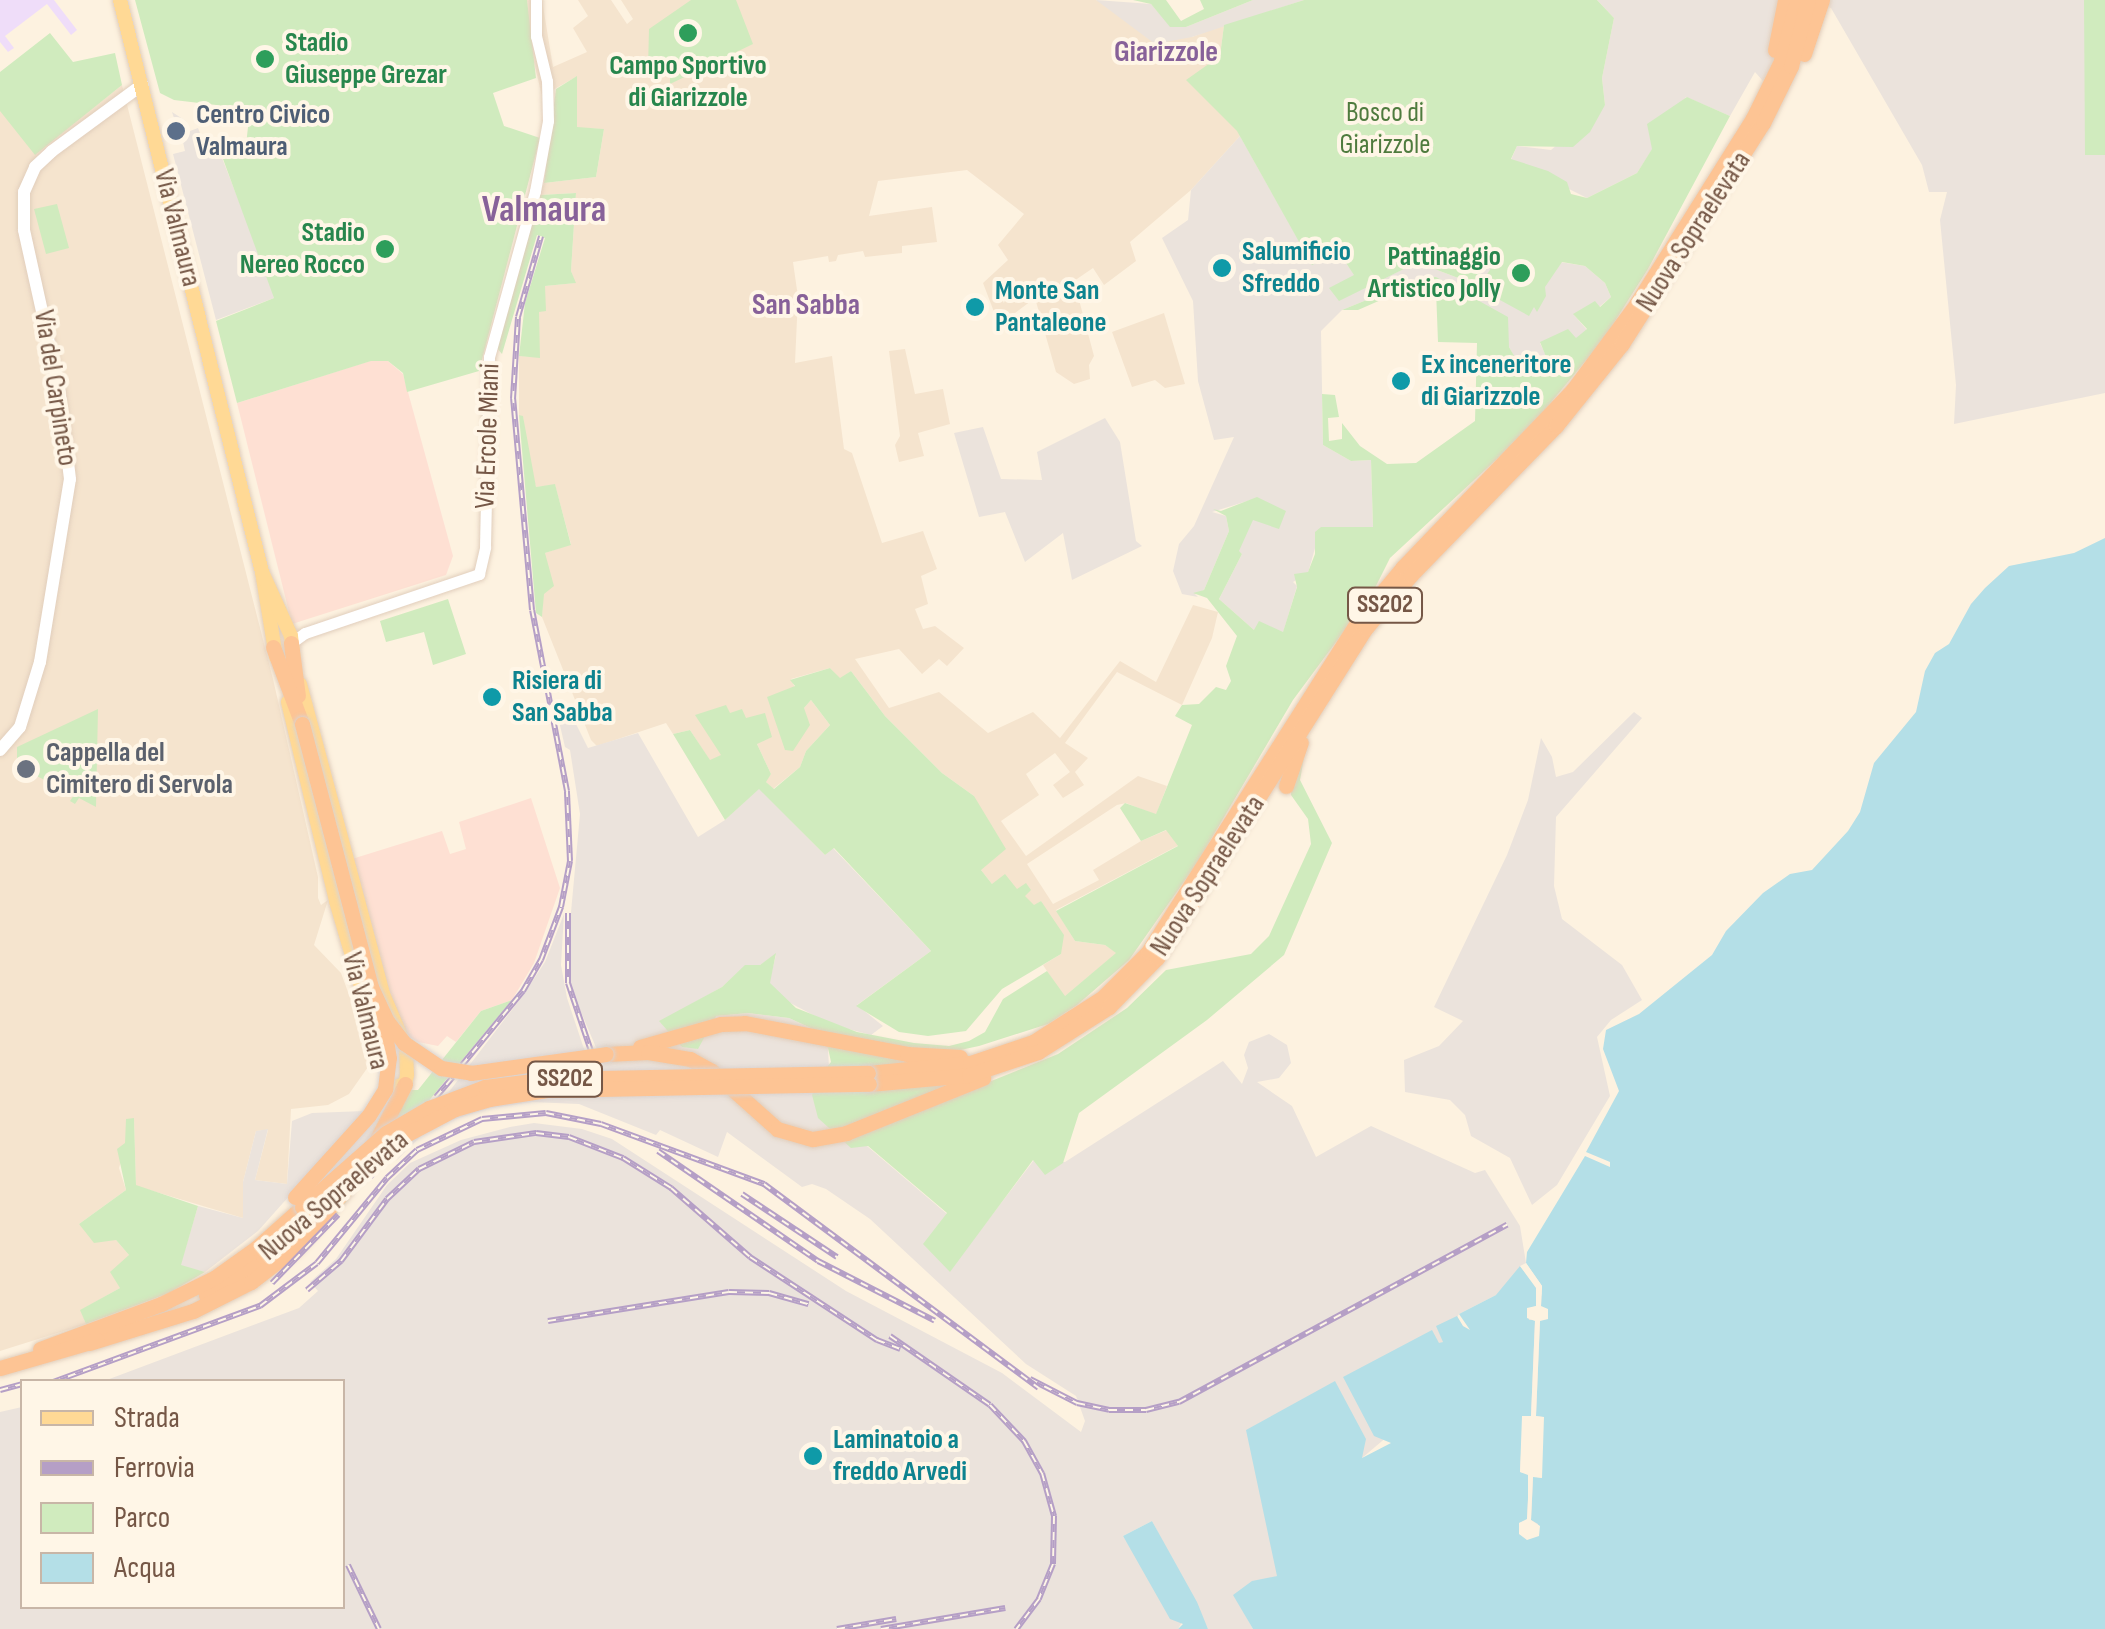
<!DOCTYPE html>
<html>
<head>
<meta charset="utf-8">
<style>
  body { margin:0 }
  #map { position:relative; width:2105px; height:1629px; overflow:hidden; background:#fdf2e0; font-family:"Sofia Sans Condensed",sans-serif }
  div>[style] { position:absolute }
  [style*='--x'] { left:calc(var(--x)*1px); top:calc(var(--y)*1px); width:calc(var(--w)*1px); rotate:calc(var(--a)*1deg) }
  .residential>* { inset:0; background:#f5e4ce }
  .commercial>* { inset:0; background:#fee0d3 }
  .industrial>* { inset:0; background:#ebe3dc }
  .education>* { inset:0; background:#efddf9 }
  .green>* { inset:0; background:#d0ebbe }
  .water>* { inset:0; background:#b4dfe7 }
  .pier>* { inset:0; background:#fdf2e0 }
  .roads { filter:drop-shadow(0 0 2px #e1cebc) drop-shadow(0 0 2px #e1cebc) }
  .tertiary>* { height:11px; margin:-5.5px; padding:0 5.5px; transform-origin:5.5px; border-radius:5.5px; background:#fff }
  .secondary>* { height:12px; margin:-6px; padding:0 6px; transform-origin:6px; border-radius:6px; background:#fff }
  .primary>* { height:14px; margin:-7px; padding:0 7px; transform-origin:7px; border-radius:7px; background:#ffd995 }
  .trunk>* { height:15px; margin:-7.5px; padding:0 7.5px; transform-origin:7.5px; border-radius:7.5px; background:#fdc494 }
  .rail>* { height:6px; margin-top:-3px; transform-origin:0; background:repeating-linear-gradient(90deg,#fff6e7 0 8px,#b59fc6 0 16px); box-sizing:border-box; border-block:2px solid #b59fc6 }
  .bridges { filter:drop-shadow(0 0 2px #dbd3cf) drop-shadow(0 0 2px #dbd3cf) }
  .trunk-bridge>* { height:15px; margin:-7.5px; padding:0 7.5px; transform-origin:7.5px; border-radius:7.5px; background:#fdc494 }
  .dots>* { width:28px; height:28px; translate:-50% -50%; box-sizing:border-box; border:5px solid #fff6e7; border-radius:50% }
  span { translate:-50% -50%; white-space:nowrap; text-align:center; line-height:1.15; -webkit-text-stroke:8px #fff6e7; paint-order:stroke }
  .shield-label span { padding:2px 8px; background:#fff6e7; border:2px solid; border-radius:8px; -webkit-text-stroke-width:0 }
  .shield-label { font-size:25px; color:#755746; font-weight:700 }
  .leisure-label { font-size:28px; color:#27864d; font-weight:700 }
  .left { translate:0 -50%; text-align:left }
  .right { translate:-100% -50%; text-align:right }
  .park-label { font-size:28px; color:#4f7b3e }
  .service-label { font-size:28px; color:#4e5e75; font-weight:700 }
  .street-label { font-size:28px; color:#755746 }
  .culture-label { font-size:28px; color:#0d838f; font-weight:700 }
  .worship-label { font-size:28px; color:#5b616d; font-weight:700 }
  .neighbourhood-label { font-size:30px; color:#876199; font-weight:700 }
  .district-label { font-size:38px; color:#876199; font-weight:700 }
  .legend { position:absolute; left:20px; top:1379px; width:325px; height:230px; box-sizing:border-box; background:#fff6e7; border:2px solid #c8b6a7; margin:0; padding:12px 18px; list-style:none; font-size:30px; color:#755746 }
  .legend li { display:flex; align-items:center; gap:20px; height:50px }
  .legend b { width:50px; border:2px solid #c8b6a7 }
</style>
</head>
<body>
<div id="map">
  <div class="residential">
    <i style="clip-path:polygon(527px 0,542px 0,553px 67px,587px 52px,573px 28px,588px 16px,578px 0,611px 0,627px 24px,633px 19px,621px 0,1096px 0,1192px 37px,1224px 25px,1220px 56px,1240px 136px,1191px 190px,1130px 242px,1136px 261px,1104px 285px,1093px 268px,1074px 281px,1094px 356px,1089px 365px,1090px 379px,1074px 384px,1056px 372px,1035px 298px,999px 325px,983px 283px,1008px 260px,998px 245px,1024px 214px,967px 170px,878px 181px,869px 216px,932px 207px,937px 242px,902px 246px,902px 253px,865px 257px,863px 251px,838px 255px,836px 261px,829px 262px,828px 256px,793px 262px,798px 297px,795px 363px,832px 356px,844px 449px,852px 453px,882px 543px,923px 531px,937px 569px,921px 576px,928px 604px,915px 609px,923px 629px,935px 626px,964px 648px,947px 666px,939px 659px,922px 674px,899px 649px,855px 659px,889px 708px,939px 692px,988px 733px,1033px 712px,1060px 738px,1120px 661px,1156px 682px,1193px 605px,1218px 612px,1212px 638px,1182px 705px,1117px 672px,1065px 743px,1088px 758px,1075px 772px,1084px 785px,1063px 798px,1053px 785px,1070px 772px,1055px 753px,1026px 774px,1039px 795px,1001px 821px,1026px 856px,1138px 776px,1167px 786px,1156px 815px,1126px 803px,1117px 805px,1027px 864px,1053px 904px,1099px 880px,1093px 870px,1141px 841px,1167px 830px,1179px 845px,1056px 910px,1075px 941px,1105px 945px,1117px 953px,1064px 997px,1043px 965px,1061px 954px,1041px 901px,1034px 906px,1017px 889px,992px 884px,981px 870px,974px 796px,942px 773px,885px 716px,851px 671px,840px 679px,830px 668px,791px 679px,804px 708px,811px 700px,830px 725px,806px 751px,800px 767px,773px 789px,765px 781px,771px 774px,745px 718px,730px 714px,696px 715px,722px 755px,710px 761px,690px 730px,673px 734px,666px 723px,597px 746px,591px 740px,542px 617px,545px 553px,571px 544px,555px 485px,536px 487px,530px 466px,523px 417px,519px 415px,519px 356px,539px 357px,539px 312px,545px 286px,575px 283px,571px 271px,576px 193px,540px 195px,544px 183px,596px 177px,604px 129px,577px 128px,576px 77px,542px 96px,529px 42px)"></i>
    <i style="clip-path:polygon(122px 85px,273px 679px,318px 877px,318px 898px,321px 905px,328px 900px,314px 945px,341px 973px,368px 1046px,368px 1067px,349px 1094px,328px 1105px,291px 1109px,287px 1184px,255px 1180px,268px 1130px,256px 1131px,243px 1182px,246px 1209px,243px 1218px,136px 1186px,134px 1118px,119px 1168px,126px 1190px,79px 1224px,116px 1240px,129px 1255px,120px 1288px,81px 1310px,86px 1324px,0 1351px,0 110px,35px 154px)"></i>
    <i style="clip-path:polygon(1164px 313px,1185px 384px,1165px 388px,1155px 380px,1132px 387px,1112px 332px)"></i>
    <i style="clip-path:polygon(905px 349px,915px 394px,943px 389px,950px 424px,918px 433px,924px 456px,899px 462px,895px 445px,900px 436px,889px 351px)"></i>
  </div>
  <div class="commercial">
    <i style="clip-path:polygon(370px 361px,388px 361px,403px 374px,453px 556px,446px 575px,292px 624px,237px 403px)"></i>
    <i style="clip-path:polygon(531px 798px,560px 888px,534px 963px,512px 1000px,481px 1011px,456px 1042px,447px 1036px,438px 1046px,418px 1042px,405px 1034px,388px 990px,352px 859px,442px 831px,450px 854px,466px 849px,459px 822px)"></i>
  </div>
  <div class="industrial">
    <i style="clip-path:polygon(1096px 0,1151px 4px,1171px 27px,1186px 27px,1253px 0,1304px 0,1192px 37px,1155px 44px)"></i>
    <i style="clip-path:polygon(1597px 0,1791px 0,1778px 56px,1763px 81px,1755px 72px,1730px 116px,1686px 97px,1637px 173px,1587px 198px,1511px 160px,1517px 146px,1551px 150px,1605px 105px,1602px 78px,1614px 18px)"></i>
    <i style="clip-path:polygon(1809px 0,2105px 0,2105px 393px,1954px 424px,1956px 385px,1940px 220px,1947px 192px,1929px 192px,1922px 165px,1831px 8px)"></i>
    <i style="clip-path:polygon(172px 112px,186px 121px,190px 131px,198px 128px,204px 144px,215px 140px,272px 286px,274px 298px,216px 320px,173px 154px,185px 151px,183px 142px,187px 140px,182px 120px,175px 121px)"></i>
    <i style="clip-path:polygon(1240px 136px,1312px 264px,1331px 256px,1342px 258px,1355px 275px,1339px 300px,1408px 267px,1424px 265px,1474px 284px,1492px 251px,1585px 266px,1605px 283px,1611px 297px,1599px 307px,1574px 315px,1587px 330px,1576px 339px,1540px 343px,1550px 364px,1523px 373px,1509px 347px,1436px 277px,1423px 277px,1342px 310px,1321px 331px,1323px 445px,1351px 461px,1371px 460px,1373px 528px,1321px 527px,1308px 573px,1293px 582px,1297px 586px,1283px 633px,1255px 631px,1219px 599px,1242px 554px,1238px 551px,1257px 498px,1212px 512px,1226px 516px,1229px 531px,1204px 590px,1195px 594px,1198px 597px,1182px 594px,1173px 571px,1179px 544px,1194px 526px,1234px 437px,1214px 440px,1198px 381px,1193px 301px,1162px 238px,1188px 220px,1191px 190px)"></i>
    <i style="clip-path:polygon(1105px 418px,1120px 442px,1136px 541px,1142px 546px,1072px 580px,1063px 533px,1025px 562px,1005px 512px,979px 517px,954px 433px,983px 427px,1001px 479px,1042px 480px,1037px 452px)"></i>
    <i style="clip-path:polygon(570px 712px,588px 748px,638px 733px,698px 837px,725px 820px,759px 788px,825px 855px,833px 848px,931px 951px,857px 1005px,883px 1026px,871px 1035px,830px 1024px,781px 998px,769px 983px,776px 955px,760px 965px,745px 966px,722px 987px,660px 1022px,697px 1049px,715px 1016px,748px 1013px,789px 1018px,813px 1029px,828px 1048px,829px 1068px,867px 1146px,947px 1214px,949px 1271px,1034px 1160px,1065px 1162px,1223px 1061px,1242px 1084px,1248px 1068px,1244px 1055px,1249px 1042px,1269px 1034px,1287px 1045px,1291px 1063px,1279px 1078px,1257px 1082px,1292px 1106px,1316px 1157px,1371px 1126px,1475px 1173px,1485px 1170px,1520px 1226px,1526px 1263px,1547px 1307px,1539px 1536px,1519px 1534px,1520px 1472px,1496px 1295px,1459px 1314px,1388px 1436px,1362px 1458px,1277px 1576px,1234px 1595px,1253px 1629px,1208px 1629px,1152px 1521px,1123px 1536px,1176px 1621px,1182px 1622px,1178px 1629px,0 1629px,0 1412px,22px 1407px,22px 1606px,342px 1606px,342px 1382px,104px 1381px,299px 1308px,318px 1291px,310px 1282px,336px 1259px,387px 1185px,410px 1163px,461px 1140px,510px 1127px,534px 1123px,582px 1129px,612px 1139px,846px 1291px,1002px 1373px,1081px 1432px,1085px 1421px,1076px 1396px,1026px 1364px,870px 1219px,826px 1189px,812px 1184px,802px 1187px,727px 1132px,718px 1157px,660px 1130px,656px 1135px,579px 1104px,532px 1102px,490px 1108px,449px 1121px,421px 1136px,396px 1161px,524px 994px,545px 962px,564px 914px,561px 965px,567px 998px,584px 1049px,594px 1067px,603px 1064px,570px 986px,568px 945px,580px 814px,570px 750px,565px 747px,558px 717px)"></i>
    <i style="clip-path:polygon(1634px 712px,1642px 718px,1556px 817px,1554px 886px,1562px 919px,1622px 965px,1642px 1000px,1611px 1020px,1597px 1037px,1610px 1096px,1557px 1185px,1532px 1205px,1510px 1158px,1471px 1136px,1465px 1115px,1450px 1100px,1405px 1092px,1404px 1060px,1439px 1046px,1463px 1021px,1434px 1007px,1507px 855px,1528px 800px,1541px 738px,1552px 757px,1556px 777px,1573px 772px)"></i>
    <i style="clip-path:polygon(398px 1091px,339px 1191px,291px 1194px,258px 1231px,205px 1272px,180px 1266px,198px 1206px,243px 1218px,243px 1182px,256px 1131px,268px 1129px,255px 1180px,287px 1184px,292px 1121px,312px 1113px,365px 1111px)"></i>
  </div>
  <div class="education">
    <i style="clip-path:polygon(0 0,54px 0,77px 30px,71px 35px,47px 4px,5px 36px,14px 48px,8px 52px,0 42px)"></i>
  </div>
  <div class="green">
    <i style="clip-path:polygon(135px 0,527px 0,536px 78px,493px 93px,504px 126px,540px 138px,479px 371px,407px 392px,403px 373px,388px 361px,371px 361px,237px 403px,216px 321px,274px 298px,223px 159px,246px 145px,250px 109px,174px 100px,160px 93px)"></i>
    <i style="clip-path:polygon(691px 0,736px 0,753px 44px,670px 84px,670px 69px,648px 68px,649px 29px)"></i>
    <i style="clip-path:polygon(1133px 0,1166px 0,1181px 21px,1204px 9px,1200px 0,1253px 0,1186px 27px,1170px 27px,1151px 4px)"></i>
    <i style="clip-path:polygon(1304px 0,1597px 0,1614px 18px,1602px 78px,1605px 105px,1590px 132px,1573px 147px,1517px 146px,1511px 159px,1548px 171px,1567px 182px,1571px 194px,1587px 198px,1637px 173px,1652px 149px,1647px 124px,1687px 97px,1730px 116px,1648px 269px,1603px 340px,1527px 431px,1390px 558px,1373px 592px,1293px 700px,1197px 863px,1129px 960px,1077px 1005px,1048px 1024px,979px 1046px,918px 1059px,944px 1087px,907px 1115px,1058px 1054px,1127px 1008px,1166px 970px,1251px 954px,1269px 936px,1311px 844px,1308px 819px,1291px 795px,1291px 781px,1305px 752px,1300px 780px,1332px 843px,1284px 955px,1207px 1020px,1079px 1113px,1063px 1163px,1045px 1175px,1033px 1160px,950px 1272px,923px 1244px,947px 1213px,868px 1146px,851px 1148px,818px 1118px,812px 1095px,817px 1080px,831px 1062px,828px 1048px,813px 1029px,789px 1018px,748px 1013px,716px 1016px,698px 1049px,682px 1047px,659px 1021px,722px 987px,745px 965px,760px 965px,776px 953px,770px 983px,796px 1008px,857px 1032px,914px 1043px,949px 1046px,969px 1041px,985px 1032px,1003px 999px,1047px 971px,1065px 996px,1116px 953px,1105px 945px,1075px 941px,1056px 911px,1178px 846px,1166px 830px,1141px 841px,1120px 808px,1125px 803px,1156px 814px,1192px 725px,1175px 716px,1182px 705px,1199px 704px,1216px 687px,1226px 690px,1231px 681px,1226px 666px,1237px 636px,1207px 598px,1193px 593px,1204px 590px,1229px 531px,1226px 516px,1213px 509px,1221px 511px,1257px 497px,1286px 511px,1279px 529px,1253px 520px,1239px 551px,1242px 554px,1219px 599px,1254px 630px,1259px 621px,1283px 632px,1297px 587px,1294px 574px,1308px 572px,1315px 554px,1315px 532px,1321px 527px,1373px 527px,1371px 460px,1351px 461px,1323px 445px,1322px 394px,1335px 395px,1339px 417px,1328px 418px,1329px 441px,1342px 439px,1342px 423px,1360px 446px,1387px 464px,1416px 463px,1475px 421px,1477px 343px,1438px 342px,1436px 290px,1390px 296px,1358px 310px,1342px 310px,1423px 277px,1436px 277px,1508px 317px,1509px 347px,1524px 373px,1549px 364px,1540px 342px,1568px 329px,1576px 338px,1587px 329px,1573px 314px,1595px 301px,1600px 307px,1611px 297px,1605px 283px,1585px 266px,1562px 262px,1545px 287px,1546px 296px,1537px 312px,1534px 307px,1529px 316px,1478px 288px,1499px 256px,1492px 251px,1474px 284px,1424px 265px,1408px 267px,1339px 301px,1329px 288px,1354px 275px,1344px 260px,1334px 263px,1330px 256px,1312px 265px,1237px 131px,1186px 80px,1220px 56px,1224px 25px)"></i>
    <i style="clip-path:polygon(2084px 0,2105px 0,2105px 155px,2085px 155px)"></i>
    <i style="clip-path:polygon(50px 33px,73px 62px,115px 53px,122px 85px,35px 155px,0 111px,0 72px)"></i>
    <i style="clip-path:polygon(577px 76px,577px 127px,604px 129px,596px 177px,544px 183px,556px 89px)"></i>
    <i style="clip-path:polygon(576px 193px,571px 271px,576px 283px,545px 286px,546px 311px,539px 312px,540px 358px,519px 356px,525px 303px,545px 238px,537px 235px,502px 354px,497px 348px,540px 195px)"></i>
    <i style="clip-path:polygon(57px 204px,69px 248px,46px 254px,34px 209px)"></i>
    <i style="clip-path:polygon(519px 415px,523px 416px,536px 487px,555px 484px,571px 545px,545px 553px,554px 586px,544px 594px,542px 617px,536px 613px)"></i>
    <i style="clip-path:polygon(448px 599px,466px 654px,433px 665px,424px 632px,386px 642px,380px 621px)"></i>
    <i style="clip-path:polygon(830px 668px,840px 678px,851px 671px,885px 716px,942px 773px,974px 796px,1006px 849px,981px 870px,992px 884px,1005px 874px,1017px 889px,1026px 883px,1031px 890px,1025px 896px,1034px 905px,1041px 901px,1064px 935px,1061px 954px,1002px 989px,966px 1031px,928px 1036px,899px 1032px,856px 1006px,931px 951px,834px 848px,825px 855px,759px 789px,725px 820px,673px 734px,690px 730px,710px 760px,721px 755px,695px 715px,726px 705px,730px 713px,742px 709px,746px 718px,765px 713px,772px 737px,757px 744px,771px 774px,766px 782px,774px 789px,800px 767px,806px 751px,830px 725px,811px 700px,804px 708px,810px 725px,793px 751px,785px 750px,767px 697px,795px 686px,790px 680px)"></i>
    <i style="clip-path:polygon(98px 709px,96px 807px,79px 798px,75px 804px,70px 801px,74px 795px,17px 766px,17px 747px)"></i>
    <i style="clip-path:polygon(512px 1000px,467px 1054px,326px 1227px,379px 1144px,407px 1090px,418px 1090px,481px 1011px)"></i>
    <i style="clip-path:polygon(134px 1118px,136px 1185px,198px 1206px,181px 1265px,205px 1272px,169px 1293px,86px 1324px,80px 1310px,120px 1288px,110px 1272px,129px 1255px,116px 1240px,94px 1243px,79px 1224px,126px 1190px,117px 1149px,125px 1143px,126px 1119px)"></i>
  </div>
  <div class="water">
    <i style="clip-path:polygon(2105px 538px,2105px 1629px,1253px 1629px,1233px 1595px,1252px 1581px,1277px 1576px,1246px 1430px,1335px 1381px,1366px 1439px,1362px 1458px,1391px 1443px,1374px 1436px,1343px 1377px,1432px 1330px,1439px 1343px,1443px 1342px,1436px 1326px,1457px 1316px,1463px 1326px,1470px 1330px,1459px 1314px,1496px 1295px,1520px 1266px,1536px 1287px,1536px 1306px,1527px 1309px,1529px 1320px,1535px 1320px,1531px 1416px,1523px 1416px,1520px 1472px,1529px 1474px,1527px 1520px,1519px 1523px,1519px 1534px,1539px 1536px,1538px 1524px,1531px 1520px,1532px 1501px,1533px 1476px,1541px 1478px,1543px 1417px,1536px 1416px,1540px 1320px,1547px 1319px,1541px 1307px,1542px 1286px,1526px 1263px,1527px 1252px,1585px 1156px,1610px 1167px,1610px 1162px,1586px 1152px,1619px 1091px,1603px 1049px,1606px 1030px,1639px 1014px,1712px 955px,1726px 931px,1763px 893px,1790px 874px,1812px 870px,1848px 831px,1860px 812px,1874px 763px,1916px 712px,1925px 671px,1935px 653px,1949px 644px,1971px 604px,1985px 588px,2009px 566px,2074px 553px)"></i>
    <i style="clip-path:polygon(1152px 1521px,1197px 1602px,1208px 1629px,1156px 1629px,1178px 1629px,1183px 1624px,1170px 1619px,1123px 1536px)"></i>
  </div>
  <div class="pier">
    <i style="clip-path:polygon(1526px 1263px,1542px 1286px,1541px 1306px,1548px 1309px,1548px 1319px,1540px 1321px,1536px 1416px,1544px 1417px,1542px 1478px,1533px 1477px,1531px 1520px,1540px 1526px,1539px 1536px,1527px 1540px,1519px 1534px,1519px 1523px,1527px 1519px,1528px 1500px,1528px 1475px,1520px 1472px,1522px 1416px,1531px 1416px,1535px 1321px,1527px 1318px,1527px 1308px,1536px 1306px,1536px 1288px,1520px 1266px)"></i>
  </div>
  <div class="roads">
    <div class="tertiary">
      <i style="--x:291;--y:643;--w:17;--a:-36"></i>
      <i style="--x:305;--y:633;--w:184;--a:-18.7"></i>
      <i style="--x:479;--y:574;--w:28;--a:-77"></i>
      <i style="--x:485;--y:547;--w:190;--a:-88.8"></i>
      <i style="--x:489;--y:357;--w:172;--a:-74.5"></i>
      <i style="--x:535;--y:191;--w:71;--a:-79.5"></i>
      <i style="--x:548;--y:121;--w:40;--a:-91.4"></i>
      <i style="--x:547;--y:81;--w:46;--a:-103.7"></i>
      <i style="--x:536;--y:36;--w:36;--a:-90"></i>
    </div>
    <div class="secondary">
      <i style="--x:0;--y:750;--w:30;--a:-49"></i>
      <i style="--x:20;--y:727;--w:68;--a:-72.9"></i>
      <i style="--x:40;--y:662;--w:185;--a:-80.7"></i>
      <i style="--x:70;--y:479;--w:92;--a:-96.9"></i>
      <i style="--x:59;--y:388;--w:162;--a:-102.5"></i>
      <i style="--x:24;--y:230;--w:38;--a:-90"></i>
      <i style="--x:24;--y:192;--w:27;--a:-66"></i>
      <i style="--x:35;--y:167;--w:23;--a:-43"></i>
      <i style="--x:52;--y:151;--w:112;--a:-36.3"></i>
    </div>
    <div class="primary">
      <i style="--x:120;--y:0;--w:589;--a:76.06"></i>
      <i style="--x:262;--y:572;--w:86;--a:80.6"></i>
      <i style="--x:262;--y:572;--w:70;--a:65.6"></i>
      <i style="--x:291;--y:636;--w:17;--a:83"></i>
      <i style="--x:300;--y:684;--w:321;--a:75"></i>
      <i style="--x:383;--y:994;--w:59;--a:66.9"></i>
      <i style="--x:406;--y:1048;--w:27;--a:88"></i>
      <i style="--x:407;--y:1075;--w:9;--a:103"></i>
      <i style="--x:405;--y:1084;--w:8;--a:166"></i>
      <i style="--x:288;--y:702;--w:205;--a:76.4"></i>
      <i style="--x:336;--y:901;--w:164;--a:73.7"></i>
    </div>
    <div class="trunk">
      <i style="--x:1775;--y:50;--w:51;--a:-78.7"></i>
      <i style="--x:1804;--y:54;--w:57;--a:-71.6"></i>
      <i style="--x:291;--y:643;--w:53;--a:82.5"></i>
      <i style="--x:273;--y:647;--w:82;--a:69.4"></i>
      <i style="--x:1286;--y:786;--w:46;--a:-71.2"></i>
      <i style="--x:640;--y:1047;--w:84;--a:-15.9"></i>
      <i style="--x:721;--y:1024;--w:24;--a:-2"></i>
      <i style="--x:745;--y:1023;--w:165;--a:10.8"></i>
      <i style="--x:907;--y:1054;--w:53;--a:3.2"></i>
      <i style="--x:606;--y:1054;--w:42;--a:-2.7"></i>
      <i style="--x:648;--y:1052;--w:43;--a:9.5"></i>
      <i style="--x:690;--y:1059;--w:25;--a:29"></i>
      <i style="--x:712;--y:1071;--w:87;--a:41.7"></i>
      <i style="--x:777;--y:1129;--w:37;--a:16"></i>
      <i style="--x:813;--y:1139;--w:34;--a:-10"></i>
      <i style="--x:846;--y:1133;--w:148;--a:-21.9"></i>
      <i style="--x:868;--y:1073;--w:102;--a:-5.6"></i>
      <i style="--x:970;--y:1063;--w:66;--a:-18.4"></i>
      <i style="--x:1033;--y:1042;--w:82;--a:-32.5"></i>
      <i style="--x:1102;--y:998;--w:65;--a:-45"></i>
      <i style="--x:1148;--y:952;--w:392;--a:-57.6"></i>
      <i style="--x:1358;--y:621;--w:70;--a:-50.2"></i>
      <i style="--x:1403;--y:567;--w:244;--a:-46.2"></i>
      <i style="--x:1572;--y:391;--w:109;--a:-53.5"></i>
      <i style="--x:1637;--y:303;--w:218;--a:-57.9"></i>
      <i style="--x:1753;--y:118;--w:64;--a:-63.8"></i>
      <i style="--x:1781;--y:61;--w:63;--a:-75.3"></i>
      <i style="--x:869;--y:1084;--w:100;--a:-5.1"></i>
      <i style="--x:969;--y:1075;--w:73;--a:-18.4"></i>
      <i style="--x:1038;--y:1052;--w:84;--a:-32.4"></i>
      <i style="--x:1109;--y:1007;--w:69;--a:-45.6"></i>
      <i style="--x:1157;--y:958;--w:391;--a:-57.7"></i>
      <i style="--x:1366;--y:628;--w:70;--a:-49.7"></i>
      <i style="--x:1411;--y:575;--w:208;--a:-45.8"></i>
      <i style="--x:1556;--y:426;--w:105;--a:-51.2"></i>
      <i style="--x:1622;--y:344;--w:262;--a:-57.5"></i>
      <i style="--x:1763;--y:123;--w:64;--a:-63.8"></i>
      <i style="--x:1791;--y:66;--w:68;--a:-75.6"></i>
      <i style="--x:376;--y:1141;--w:64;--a:-63"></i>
      <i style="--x:206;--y:1295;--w:69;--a:-34.4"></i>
      <i style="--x:263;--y:1256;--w:62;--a:-41.1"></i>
      <i style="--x:89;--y:1343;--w:109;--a:-17.1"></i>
      <i style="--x:193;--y:1311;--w:65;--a:-26.6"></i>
      <i style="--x:251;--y:1282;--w:56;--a:-37.7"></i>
      <i style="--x:295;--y:1248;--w:77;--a:-49.2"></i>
      <i style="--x:40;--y:1349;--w:129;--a:-20.4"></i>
      <i style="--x:161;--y:1304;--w:59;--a:-26.1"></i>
      <i style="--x:214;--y:1278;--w:52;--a:-35.5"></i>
      <i style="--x:256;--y:1248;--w:62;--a:-41.7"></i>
      <i style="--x:0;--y:1368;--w:101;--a:-16.1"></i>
    </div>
  </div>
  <div class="rail">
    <i style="--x:568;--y:913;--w:70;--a:90"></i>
    <i style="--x:568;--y:983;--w:72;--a:71.3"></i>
    <i style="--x:462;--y:1065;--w:96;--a:-50.5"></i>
    <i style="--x:523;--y:991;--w:36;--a:-60"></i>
    <i style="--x:541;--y:960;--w:57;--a:-69.3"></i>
    <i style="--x:561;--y:907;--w:47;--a:-78.9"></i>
    <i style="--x:570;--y:861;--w:70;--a:-92.5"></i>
    <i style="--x:567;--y:791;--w:184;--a:-100.9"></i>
    <i style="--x:532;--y:610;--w:212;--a:-95.1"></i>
    <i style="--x:513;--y:399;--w:82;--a:-86.5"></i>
    <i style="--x:518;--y:317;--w:84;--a:-74.1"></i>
    <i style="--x:436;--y:1097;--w:26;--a:-50"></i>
    <i style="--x:658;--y:1151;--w:194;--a:34.5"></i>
    <i style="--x:818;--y:1261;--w:131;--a:27.1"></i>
    <i style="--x:370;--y:1177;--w:36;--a:-51"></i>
    <i style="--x:742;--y:1194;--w:114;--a:33.6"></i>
    <i style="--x:272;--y:1283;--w:95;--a:-45.9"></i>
    <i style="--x:307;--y:1290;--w:45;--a:-40.5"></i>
    <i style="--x:341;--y:1261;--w:77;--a:-53.4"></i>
    <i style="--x:387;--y:1199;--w:44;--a:-43.2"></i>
    <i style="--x:419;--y:1169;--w:61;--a:-26.1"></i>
    <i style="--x:474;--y:1142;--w:63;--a:-8.3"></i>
    <i style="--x:536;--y:1133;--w:33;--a:7"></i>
    <i style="--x:569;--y:1137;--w:58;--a:21.3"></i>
    <i style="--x:623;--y:1158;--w:57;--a:32"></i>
    <i style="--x:671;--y:1188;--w:105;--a:41.1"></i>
    <i style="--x:750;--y:1257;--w:152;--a:33.2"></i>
    <i style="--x:877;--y:1340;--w:25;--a:21"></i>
    <i style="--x:548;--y:1321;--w:183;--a:-9.1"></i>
    <i style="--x:729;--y:1292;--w:40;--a:1.4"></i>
    <i style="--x:769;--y:1293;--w:41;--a:15.8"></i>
    <i style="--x:890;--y:1336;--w:121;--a:34.6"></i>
    <i style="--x:990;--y:1405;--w:50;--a:46.6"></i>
    <i style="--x:1024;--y:1441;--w:37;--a:61"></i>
    <i style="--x:1042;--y:1473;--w:45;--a:74.4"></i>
    <i style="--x:1054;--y:1516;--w:48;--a:91.2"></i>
    <i style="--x:1053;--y:1564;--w:38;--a:112"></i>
    <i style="--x:1039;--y:1599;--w:38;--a:127"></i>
    <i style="--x:1030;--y:1379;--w:53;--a:27.1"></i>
    <i style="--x:1077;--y:1403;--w:33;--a:12"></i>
    <i style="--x:1109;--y:1410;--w:37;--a:0"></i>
    <i style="--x:1146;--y:1410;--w:34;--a:-14"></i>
    <i style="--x:1179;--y:1402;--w:373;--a:-28.4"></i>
    <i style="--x:53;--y:1382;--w:221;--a:-20.2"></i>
    <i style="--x:260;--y:1306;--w:71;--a:-37"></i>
    <i style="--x:317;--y:1263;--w:110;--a:-50.5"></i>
    <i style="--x:387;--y:1178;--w:41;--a:-43"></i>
    <i style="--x:417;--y:1150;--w:72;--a:-25.5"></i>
    <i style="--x:482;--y:1119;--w:64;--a:-5.4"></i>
    <i style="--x:546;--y:1113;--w:56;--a:11.3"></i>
    <i style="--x:601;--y:1124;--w:174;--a:20.2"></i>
    <i style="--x:764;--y:1184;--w:342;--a:36.6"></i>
    <i style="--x:0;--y:1390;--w:23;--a:-15"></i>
    <i style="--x:348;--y:1565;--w:71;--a:64.2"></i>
    <i style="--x:837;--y:1629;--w:60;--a:-9.6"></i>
    <i style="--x:881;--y:1629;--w:126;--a:-9.6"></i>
  </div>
  <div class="bridges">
    <div class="trunk-bridge">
      <i style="--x:302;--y:724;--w:272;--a:75.3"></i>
      <i style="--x:371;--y:987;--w:38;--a:65"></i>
      <i style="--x:387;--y:1021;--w:28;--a:52"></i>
      <i style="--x:404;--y:1043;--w:45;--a:34"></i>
      <i style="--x:441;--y:1068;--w:30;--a:9"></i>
      <i style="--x:471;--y:1073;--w:136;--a:-8"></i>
      <i style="--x:295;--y:1197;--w:110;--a:-47.9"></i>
      <i style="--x:369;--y:1115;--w:31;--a:-58"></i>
      <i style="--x:385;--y:1089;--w:31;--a:-83"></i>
      <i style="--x:389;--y:1058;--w:41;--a:-99.9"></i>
      <i style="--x:302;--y:1207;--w:112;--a:-41.4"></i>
      <i style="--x:386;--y:1133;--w:50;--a:-30.2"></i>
      <i style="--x:429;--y:1108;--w:60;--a:-20.6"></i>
      <i style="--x:485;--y:1087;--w:64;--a:-7.2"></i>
      <i style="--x:548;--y:1079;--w:320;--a:-1.1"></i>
      <i style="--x:310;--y:1215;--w:112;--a:-41.4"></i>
      <i style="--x:394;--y:1141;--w:69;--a:-27.7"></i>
      <i style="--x:455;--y:1109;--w:35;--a:-16"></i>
      <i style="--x:489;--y:1099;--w:60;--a:-8.7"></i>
      <i style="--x:548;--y:1090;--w:321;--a:-1.1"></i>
    </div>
  </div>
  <div class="dots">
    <i style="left:688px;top:33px;background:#2e9e5b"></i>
    <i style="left:265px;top:59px;background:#2e9e5b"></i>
    <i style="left:176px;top:131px;background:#5c6f8a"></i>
    <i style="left:385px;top:249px;background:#2e9e5b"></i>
    <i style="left:1222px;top:268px;background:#0f9aa8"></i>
    <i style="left:1521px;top:273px;background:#2e9e5b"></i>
    <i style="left:975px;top:307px;background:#0f9aa8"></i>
    <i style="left:1401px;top:381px;background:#0f9aa8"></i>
    <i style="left:492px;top:697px;background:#0f9aa8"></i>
    <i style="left:26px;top:769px;background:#6b7280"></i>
    <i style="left:813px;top:1456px;background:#0f9aa8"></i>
  </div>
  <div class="shield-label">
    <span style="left:1385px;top:605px">SS202</span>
    <span style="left:565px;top:1079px">SS202</span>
  </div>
  <div class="leisure-label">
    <span class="left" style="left:285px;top:59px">Stadio<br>Giuseppe Grezar</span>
    <span style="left:688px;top:82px">Campo Sportivo<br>di Giarizzole</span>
    <span class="right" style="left:365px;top:249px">Stadio<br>Nereo Rocco</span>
    <span class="right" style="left:1501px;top:273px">Pattinaggio<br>Artistico Jolly</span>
  </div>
  <div class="park-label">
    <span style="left:1385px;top:129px">Bosco di<br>Giarizzole</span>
  </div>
  <div class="service-label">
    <span class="left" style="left:196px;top:131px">Centro Civico<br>Valmaura</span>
  </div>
  <div class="street-label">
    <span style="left:177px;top:228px;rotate:76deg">Via Valmaura</span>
    <span style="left:1694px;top:232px;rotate:-57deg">Nuova Sopraelevata</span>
    <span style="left:55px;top:388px;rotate:81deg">Via del Carpineto</span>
    <span style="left:488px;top:436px;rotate:-88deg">Via Ercole Miani</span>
    <span style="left:1208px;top:876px;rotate:-57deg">Nuova Sopraelevata</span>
    <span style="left:365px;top:1011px;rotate:76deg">Via Valmaura</span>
    <span style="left:334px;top:1196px;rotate:-40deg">Nuova Sopraelevata</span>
  </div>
  <div class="culture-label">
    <span class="left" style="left:1242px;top:268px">Salumificio<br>Sfreddo</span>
    <span class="left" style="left:995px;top:307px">Monte San<br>Pantaleone</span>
    <span class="left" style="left:1421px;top:381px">Ex inceneritore<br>di Giarizzole</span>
    <span class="left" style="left:512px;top:697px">Risiera di<br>San Sabba</span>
    <span class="left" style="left:833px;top:1456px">Laminatoio a<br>freddo Arvedi</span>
  </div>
  <div class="worship-label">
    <span class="left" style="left:46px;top:769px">Cappella del<br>Cimitero di Servola</span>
  </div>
  <div class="neighbourhood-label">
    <span style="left:1166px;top:52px">Giarizzole</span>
    <span style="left:806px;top:305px">San Sabba</span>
  </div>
  <div class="district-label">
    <span style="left:544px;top:210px">Valmaura</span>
  </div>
  <ul class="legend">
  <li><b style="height:12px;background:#ffd995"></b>Strada</li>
  <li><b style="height:12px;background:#b59fc6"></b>Ferrovia</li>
  <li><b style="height:28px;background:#d0ebbe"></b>Parco</li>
  <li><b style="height:28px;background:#b4dfe7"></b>Acqua</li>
  </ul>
</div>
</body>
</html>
